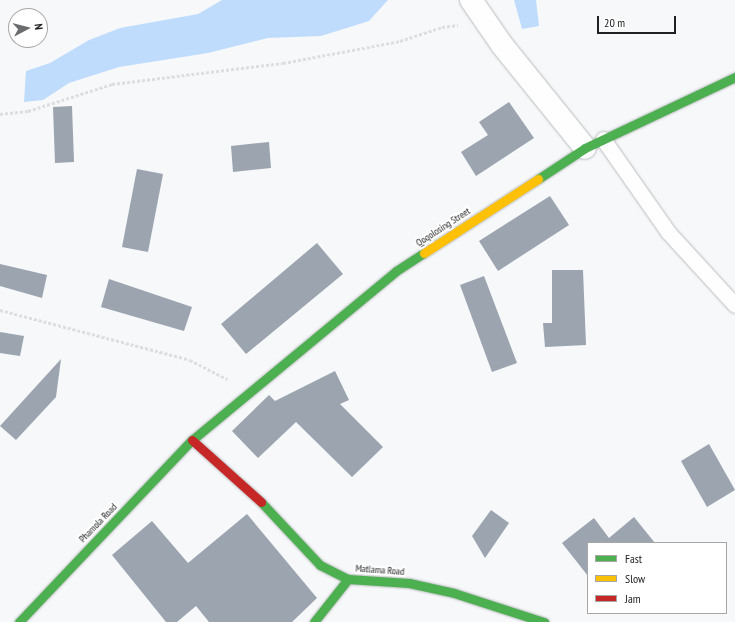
<!DOCTYPE html>
<html>
<head>
<meta charset="utf-8">
<style>
  body { margin:0 }
  #map { position:relative; width:735px; height:622px; overflow:hidden; background:#f6f8fa; font-family:"PT Sans Narrow",sans-serif }
  div>[style] { position:absolute }
  [style*='--x'] { left:calc(var(--x)*1px); top:calc(var(--y)*1px); width:calc(var(--w)*1px); rotate:calc(var(--a)*1deg) }
  .forest>* { inset:0; background:#c0dcfd }
  .building>* { inset:0; background:#9ba4af }
  .path>* { height:2.5px; margin-top:-1.25px; transform-origin:0; background:repeating-linear-gradient(90deg,#dededf 0 3px,transparent 0 5px) }
  .roads { filter:drop-shadow(0 0 1px #babcbd) drop-shadow(0 0 1px #babcbd) }
  .lane>* { height:15px; margin:-7.5px; padding:0 7.5px; transform-origin:7.5px; border-radius:7.5px; background:#fefefe }
  .street>* { height:22px; margin:-11px; padding:0 11px; transform-origin:11px; border-radius:11px; background:#fefefe }
  .fast>* { height:9px; margin:-4.5px; padding:0 4.5px; transform-origin:4.5px; border-radius:4.5px; background:#4caf50 }
  .slow>* { height:9px; margin:-4.5px; padding:0 4.5px; transform-origin:4.5px; border-radius:4.5px; background:#ffc107 }
  .jam>* { height:9px; margin:-4.5px; padding:0 4.5px; transform-origin:4.5px; border-radius:4.5px; background:#c62828 }
  span { translate:-50% -50%; white-space:nowrap; text-align:center; line-height:1.15; -webkit-text-stroke:4px #fff; paint-order:stroke }
  .street-label { font-size:10px; color:#202122 }
  .legend { position:absolute; left:587px; top:542px; width:140px; height:72px; box-sizing:border-box; background:#fff; border:1px solid #a6a6a7; margin:0; padding:5px 7px; list-style:none; font-size:12px; color:#202122 }
  .legend li { display:flex; align-items:center; gap:8px; height:20px }
  .legend b { width:20px; border:1px solid #a6a6a7 }
  .north { position:absolute; left:8px; top:8px; width:40px; height:40px; box-sizing:border-box; background:#fff; border:1px solid #a6a6a7; border-radius:50%; rotate:83deg; font-size:11px; font-weight:700; line-height:16px; text-align:center; color:#202122 }
  .north::after { content:''; display:block; margin:auto; width:14px; height:18px; background:#6b6c6e; clip-path:polygon(50% 0,100% 100%,50% 72%,0 100%) }
  .scale { position:absolute; left:597px; top:16px; width:79px; height:18px; box-sizing:border-box; border:2px solid #202122; border-top:0; padding-left:5px; font-size:12px; line-height:14px; white-space:nowrap; color:#202122; -webkit-text-stroke:3px #fff; paint-order:stroke }
</style>
</head>
<body>
<div id="map">
  <div class="forest">
    <i style="clip-path:polygon(222px 0,388px 0,369px 21px,321px 36px,268px 38px,208px 53px,119px 67px,69px 83px,43px 100px,24px 102px,26px 71px,50px 63px,89px 40px,120px 28px,198px 14px)"></i>
    <i style="clip-path:polygon(514px 0,536px 0,539px 26px,522px 29px)"></i>
  </div>
  <div class="building">
    <i style="clip-path:polygon(509px 102px,534px 138px,476px 176px,461px 152px,488px 135px,479px 122px)"></i>
    <i style="clip-path:polygon(72px 106px,74px 162px,55px 163px,53px 107px)"></i>
    <i style="clip-path:polygon(269px 142px,271px 168px,233px 172px,231px 146px)"></i>
    <i style="clip-path:polygon(137px 169px,163px 174px,148px 252px,122px 247px)"></i>
    <i style="clip-path:polygon(550px 196px,569px 225px,498px 271px,479px 241px)"></i>
    <i style="clip-path:polygon(317px 243px,343px 274px,246px 354px,221px 324px)"></i>
    <i style="clip-path:polygon(0 264px,47px 275px,42px 298px,0 286px)"></i>
    <i style="clip-path:polygon(552px 270px,583px 270px,586px 345px,545px 347px,543px 323px,552px 323px)"></i>
    <i style="clip-path:polygon(484px 276px,517px 363px,492px 372px,460px 285px)"></i>
    <i style="clip-path:polygon(109px 279px,192px 307px,184px 331px,101px 307px)"></i>
    <i style="clip-path:polygon(0 332px,24px 336px,20px 356px,0 353px)"></i>
    <i style="clip-path:polygon(61px 359px,56px 397px,16px 440px,0 426px)"></i>
    <i style="clip-path:polygon(335px 371px,349px 400px,340px 404px,383px 447px,352px 477px,296px 422px,258px 458px,232px 431px,269px 395px,275px 401px)"></i>
    <i style="clip-path:polygon(709px 444px,735px 490px,707px 507px,681px 461px)"></i>
    <i style="clip-path:polygon(491px 510px,509px 523px,485px 558px,472px 536px)"></i>
    <i style="clip-path:polygon(247px 514px,317px 598px,292px 622px,209px 622px,196px 606px,177px 622px,166px 622px,112px 555px,152px 521px,188px 563px)"></i>
    <i style="clip-path:polygon(634px 517px,655px 543px,588px 543px,588px 576px,562px 543px,594px 518px,609px 538px)"></i>
  </div>
  <div class="path">
    <i style="--x:0;--y:114;--w:28;--a:-6"></i>
    <i style="--x:28;--y:111;--w:88;--a:-17.8"></i>
    <i style="--x:112;--y:84;--w:172;--a:-7"></i>
    <i style="--x:283;--y:63;--w:119;--a:-10.6"></i>
    <i style="--x:400;--y:41;--w:44;--a:-18.4"></i>
    <i style="--x:442;--y:27;--w:16;--a:-7"></i>
    <i style="--x:0;--y:310;--w:196;--a:14.7"></i>
    <i style="--x:190;--y:360;--w:42;--a:27.2"></i>
  </div>
  <div class="roads">
    <div class="lane">
      <i style="--x:603;--y:139;--w:113;--a:55"></i>
      <i style="--x:668;--y:232;--w:99;--a:47.5"></i>
    </div>
    <div class="street">
      <i style="--x:471;--y:0;--w:55;--a:55.4"></i>
      <i style="--x:502;--y:45;--w:132;--a:51.1"></i>
    </div>
    <div class="fast">
      <i style="--x:538;--y:179;--w:56;--a:-33.4"></i>
      <i style="--x:585;--y:148;--w:166;--a:-25.3"></i>
      <i style="--x:261;--y:502;--w:86;--a:46.9"></i>
      <i style="--x:320;--y:565;--w:31;--a:27"></i>
      <i style="--x:348;--y:579;--w:61;--a:3.8"></i>
      <i style="--x:409;--y:583;--w:46;--a:12.5"></i>
      <i style="--x:454;--y:593;--w:95;--a:17.9"></i>
      <i style="--x:19;--y:622;--w:251;--a:-46.5"></i>
      <i style="--x:192;--y:440;--w:265;--a:-39.6"></i>
      <i style="--x:396;--y:271;--w:33;--a:-33"></i>
      <i style="--x:314;--y:622;--w:55;--a:-51.7"></i>
    </div>
    <div class="slow">
      <i style="--x:424;--y:253;--w:136;--a:-33"></i>
    </div>
    <div class="jam">
      <i style="--x:192;--y:440;--w:93;--a:41.9"></i>
    </div>
  </div>
  <div class="street-label">
    <span style="left:443px;top:227px;rotate:-33deg">Qoqolosing Street</span>
    <span style="left:98px;top:523px;rotate:-46deg">Phamola Road</span>
    <span style="left:380px;top:570px;rotate:4deg">Matlama Road</span>
  </div>
  <ul class="legend">
  <li><b style="height:5px;background:#4caf50"></b>Fast</li>
  <li><b style="height:5px;background:#ffc107"></b>Slow</li>
  <li><b style="height:5px;background:#c62828"></b>Jam</li>
  </ul>
  <div class="north">N</div>
  <div class="scale">20 m</div>
</div>
</body>
</html>
